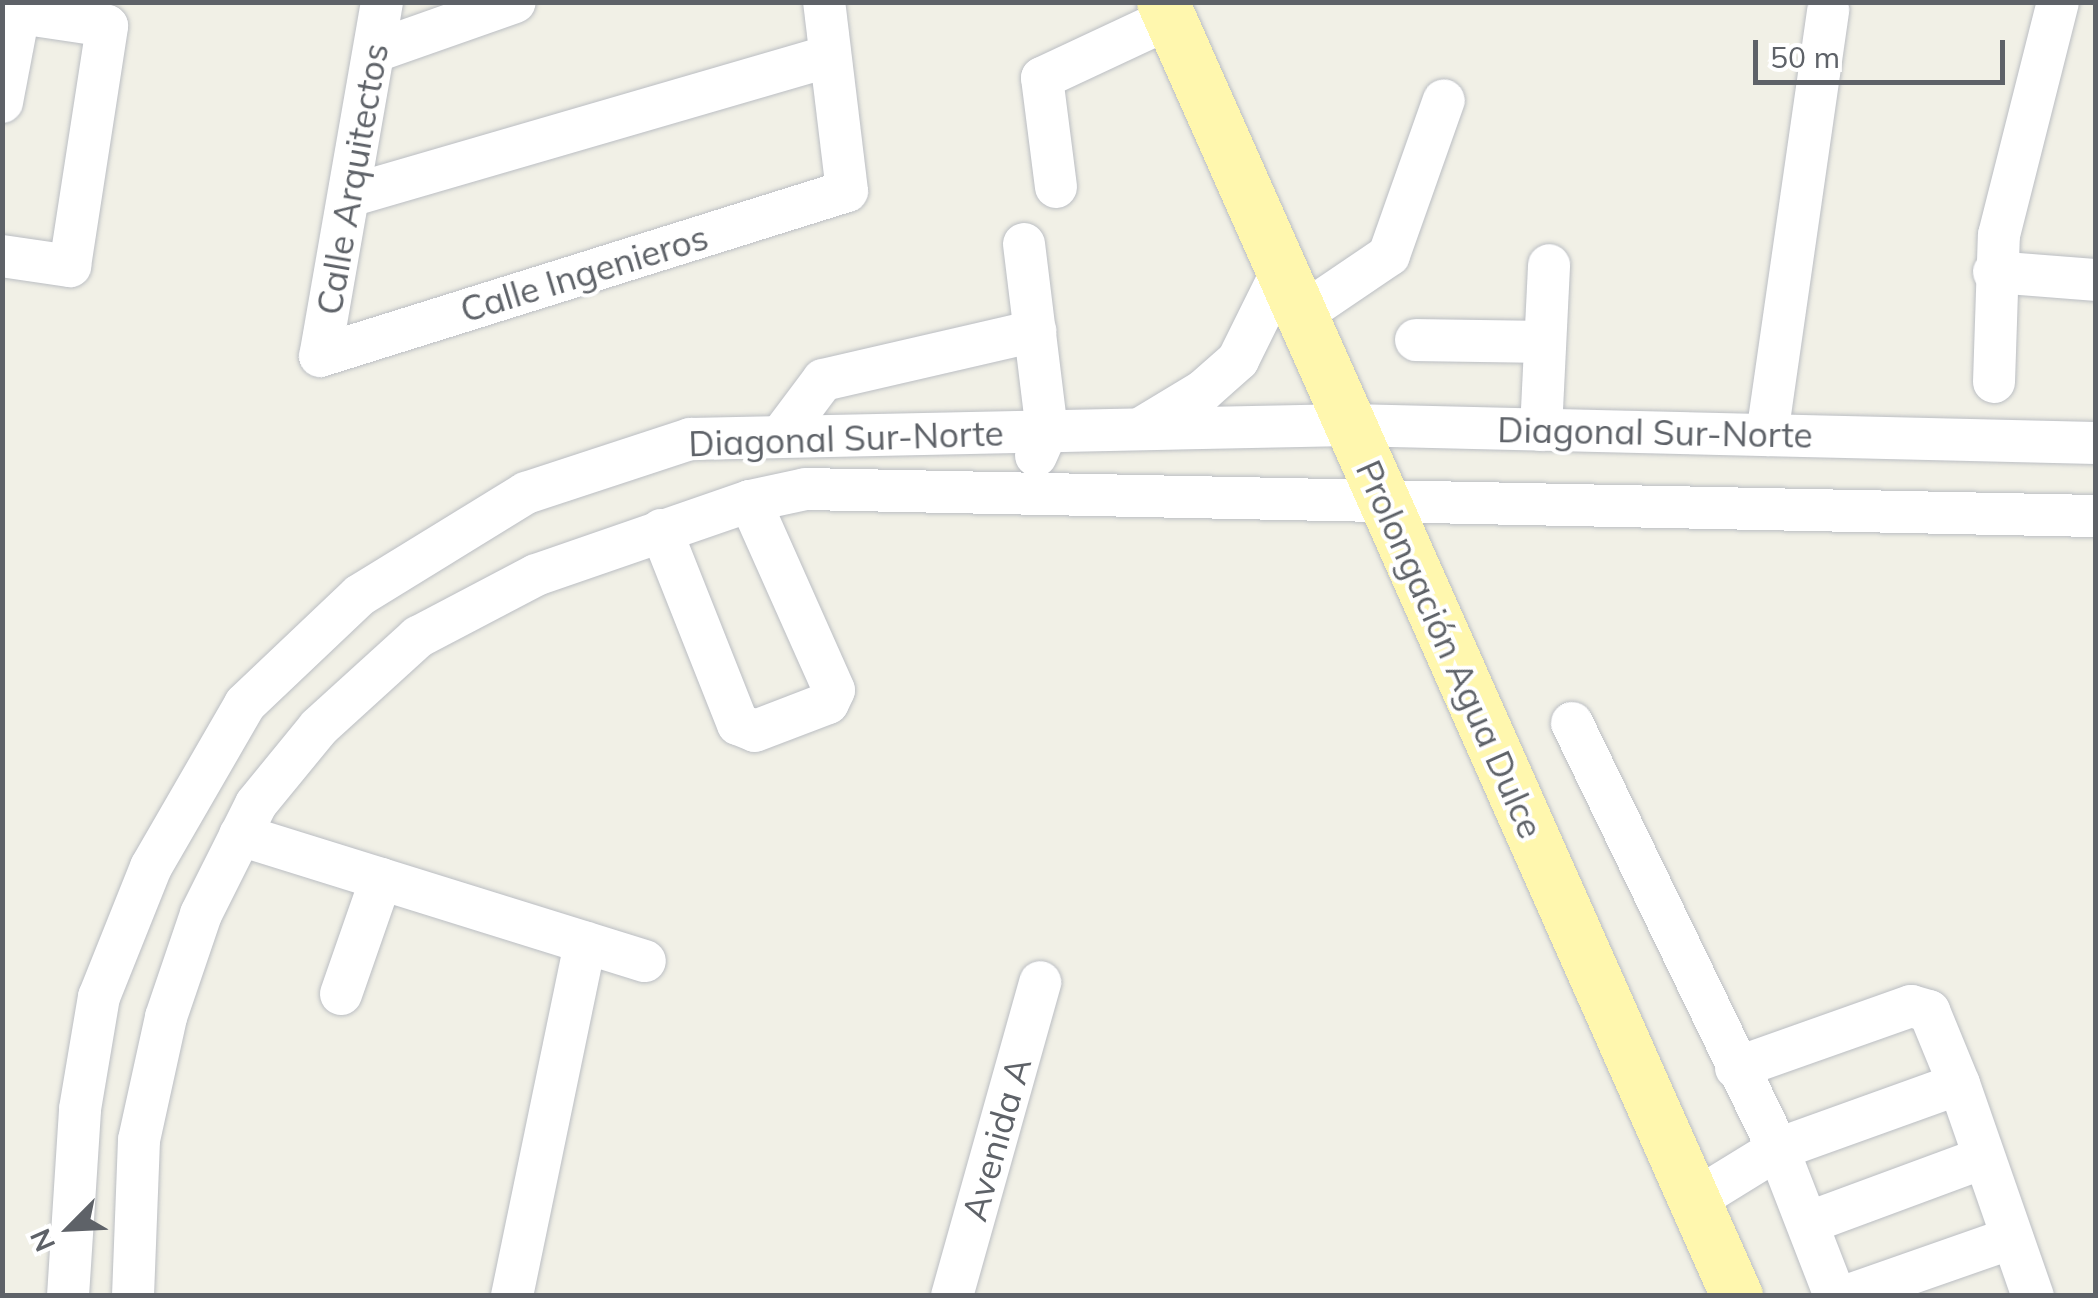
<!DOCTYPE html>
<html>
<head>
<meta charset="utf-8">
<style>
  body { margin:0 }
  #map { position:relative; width:2098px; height:1298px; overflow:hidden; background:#f1f0e6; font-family:Mulish,sans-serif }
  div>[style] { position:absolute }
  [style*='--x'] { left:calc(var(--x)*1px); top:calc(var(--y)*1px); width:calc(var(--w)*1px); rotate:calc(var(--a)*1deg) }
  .roads { filter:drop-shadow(0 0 2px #bbbec3) drop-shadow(0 0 2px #bbbec3) }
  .minor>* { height:42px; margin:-21px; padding:0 21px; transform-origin:21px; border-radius:21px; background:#fff }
  .major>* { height:52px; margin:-26px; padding:0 26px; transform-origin:26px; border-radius:26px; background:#fff7ae }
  span { translate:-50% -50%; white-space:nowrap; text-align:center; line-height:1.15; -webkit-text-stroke:8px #fff; paint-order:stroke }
  .street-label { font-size:35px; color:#5e6268 }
  .frame { position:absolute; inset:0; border:5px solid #5e6268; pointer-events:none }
  .north { position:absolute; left:20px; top:1178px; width:100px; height:100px; -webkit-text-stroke:8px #fff; paint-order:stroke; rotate:246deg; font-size:28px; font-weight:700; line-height:40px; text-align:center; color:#5e6268 }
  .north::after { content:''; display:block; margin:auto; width:35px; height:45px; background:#5e6268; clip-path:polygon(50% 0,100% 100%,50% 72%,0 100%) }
  .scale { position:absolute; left:1753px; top:40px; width:252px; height:45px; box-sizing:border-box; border:5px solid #5e6268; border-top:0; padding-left:12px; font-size:30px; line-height:35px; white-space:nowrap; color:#5e6268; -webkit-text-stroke:8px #fff; paint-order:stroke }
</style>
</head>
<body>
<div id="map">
  <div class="roads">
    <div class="minor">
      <i style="--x:382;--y:2;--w:359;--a:99.9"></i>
      <i style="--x:320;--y:356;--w:552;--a:-17.38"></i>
      <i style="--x:847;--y:191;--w:190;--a:-96.9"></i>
      <i style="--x:376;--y:51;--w:147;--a:-19.4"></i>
      <i style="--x:2;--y:102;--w:102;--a:-79.2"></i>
      <i style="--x:1056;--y:187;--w:110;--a:-97.3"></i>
      <i style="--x:1042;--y:78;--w:141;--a:-25.1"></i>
      <i style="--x:349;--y:196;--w:501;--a:-16.23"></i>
      <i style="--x:1024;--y:244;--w:188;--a:83"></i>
      <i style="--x:1047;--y:431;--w:27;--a:114"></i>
      <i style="--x:2;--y:256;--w:69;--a:8.4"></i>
      <i style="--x:70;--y:266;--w:243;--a:-81.2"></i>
      <i style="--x:107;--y:26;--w:88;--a:-171.5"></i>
      <i style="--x:1994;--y:272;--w:102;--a:4.5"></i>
      <i style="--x:1302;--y:314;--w:105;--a:-34.1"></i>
      <i style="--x:1389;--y:255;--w:164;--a:-70.5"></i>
      <i style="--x:1416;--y:340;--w:129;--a:0.9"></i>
      <i style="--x:1994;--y:382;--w:147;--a:-88.1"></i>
      <i style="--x:1999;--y:235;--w:240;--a:-75.8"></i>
      <i style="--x:1140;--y:429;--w:74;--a:-31.1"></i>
      <i style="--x:1203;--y:391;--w:47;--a:-41.5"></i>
      <i style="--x:1238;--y:360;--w:99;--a:-63.7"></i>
      <i style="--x:1541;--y:430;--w:165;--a:-87.2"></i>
      <i style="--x:1767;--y:435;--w:429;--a:-81.8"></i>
      <i style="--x:781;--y:436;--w:70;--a:-53.1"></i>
      <i style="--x:823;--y:380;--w:218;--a:-13"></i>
      <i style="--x:661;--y:530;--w:209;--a:68.4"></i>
      <i style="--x:738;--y:724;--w:18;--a:22"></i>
      <i style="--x:755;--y:731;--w:78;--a:-21"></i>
      <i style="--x:828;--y:703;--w:14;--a:-65"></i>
      <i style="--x:834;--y:690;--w:207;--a:-114"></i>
      <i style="--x:1572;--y:723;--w:473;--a:64.2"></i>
      <i style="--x:1778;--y:1149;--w:158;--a:68.8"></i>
      <i style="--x:240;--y:835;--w:424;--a:17.3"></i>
      <i style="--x:341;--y:994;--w:122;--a:-70.8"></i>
      <i style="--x:1736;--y:1068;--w:186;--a:-19.5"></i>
      <i style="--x:1911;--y:1006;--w:19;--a:16"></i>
      <i style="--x:1929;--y:1011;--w:79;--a:67.7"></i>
      <i style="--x:1695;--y:1200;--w:97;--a:-31.6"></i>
      <i style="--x:1778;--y:1149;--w:192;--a:-19.8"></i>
      <i style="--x:1959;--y:1084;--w:225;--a:70.8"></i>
      <i style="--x:1810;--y:1222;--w:184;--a:-20.3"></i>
      <i style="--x:68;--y:1296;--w:187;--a:-86.3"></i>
      <i style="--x:80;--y:1109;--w:114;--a:-80.4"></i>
      <i style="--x:99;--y:997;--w:140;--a:-68.2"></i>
      <i style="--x:151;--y:867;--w:188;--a:-60"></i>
      <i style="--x:245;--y:704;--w:158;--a:-43.5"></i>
      <i style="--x:360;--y:595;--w:195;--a:-31.6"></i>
      <i style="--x:526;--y:493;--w:173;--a:-18.2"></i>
      <i style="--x:690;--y:439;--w:660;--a:-1.22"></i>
      <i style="--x:1350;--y:425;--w:746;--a:1.38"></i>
      <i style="--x:133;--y:1296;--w:156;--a:-87.8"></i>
      <i style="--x:139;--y:1140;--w:126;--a:-77.6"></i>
      <i style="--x:166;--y:1017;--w:109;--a:-71.2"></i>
      <i style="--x:201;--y:914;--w:123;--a:-63.4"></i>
      <i style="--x:256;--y:804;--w:99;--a:-50.7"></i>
      <i style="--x:319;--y:727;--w:134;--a:-42.3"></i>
      <i style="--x:418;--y:637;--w:133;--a:-27.7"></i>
      <i style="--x:536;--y:575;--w:226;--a:-19.1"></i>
      <i style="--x:750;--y:501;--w:57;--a:-12.1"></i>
      <i style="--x:806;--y:489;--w:1290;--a:1.2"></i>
      <i style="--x:512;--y:1296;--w:361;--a:-78.3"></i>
      <i style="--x:952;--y:1296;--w:326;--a:-74.3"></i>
      <i style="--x:1846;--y:1296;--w:176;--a:-19.3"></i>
    </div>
    <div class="major">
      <i style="--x:1163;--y:2;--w:1416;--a:66.08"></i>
    </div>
  </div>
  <div class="street-label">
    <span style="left:352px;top:179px;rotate:-80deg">Calle Arquitectos</span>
    <span style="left:584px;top:273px;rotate:-17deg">Calle Ingenieros</span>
    <span style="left:1655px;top:432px;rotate:1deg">Diagonal Sur-Norte</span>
    <span style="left:846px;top:438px;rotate:-2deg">Diagonal Sur-Norte</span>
    <span style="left:1450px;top:649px;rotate:66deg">Prolongación Agua Dulce</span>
    <span style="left:996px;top:1139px;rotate:-74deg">Avenida A</span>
  </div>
  <div class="frame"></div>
  <div class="north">N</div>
  <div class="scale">50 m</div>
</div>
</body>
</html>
